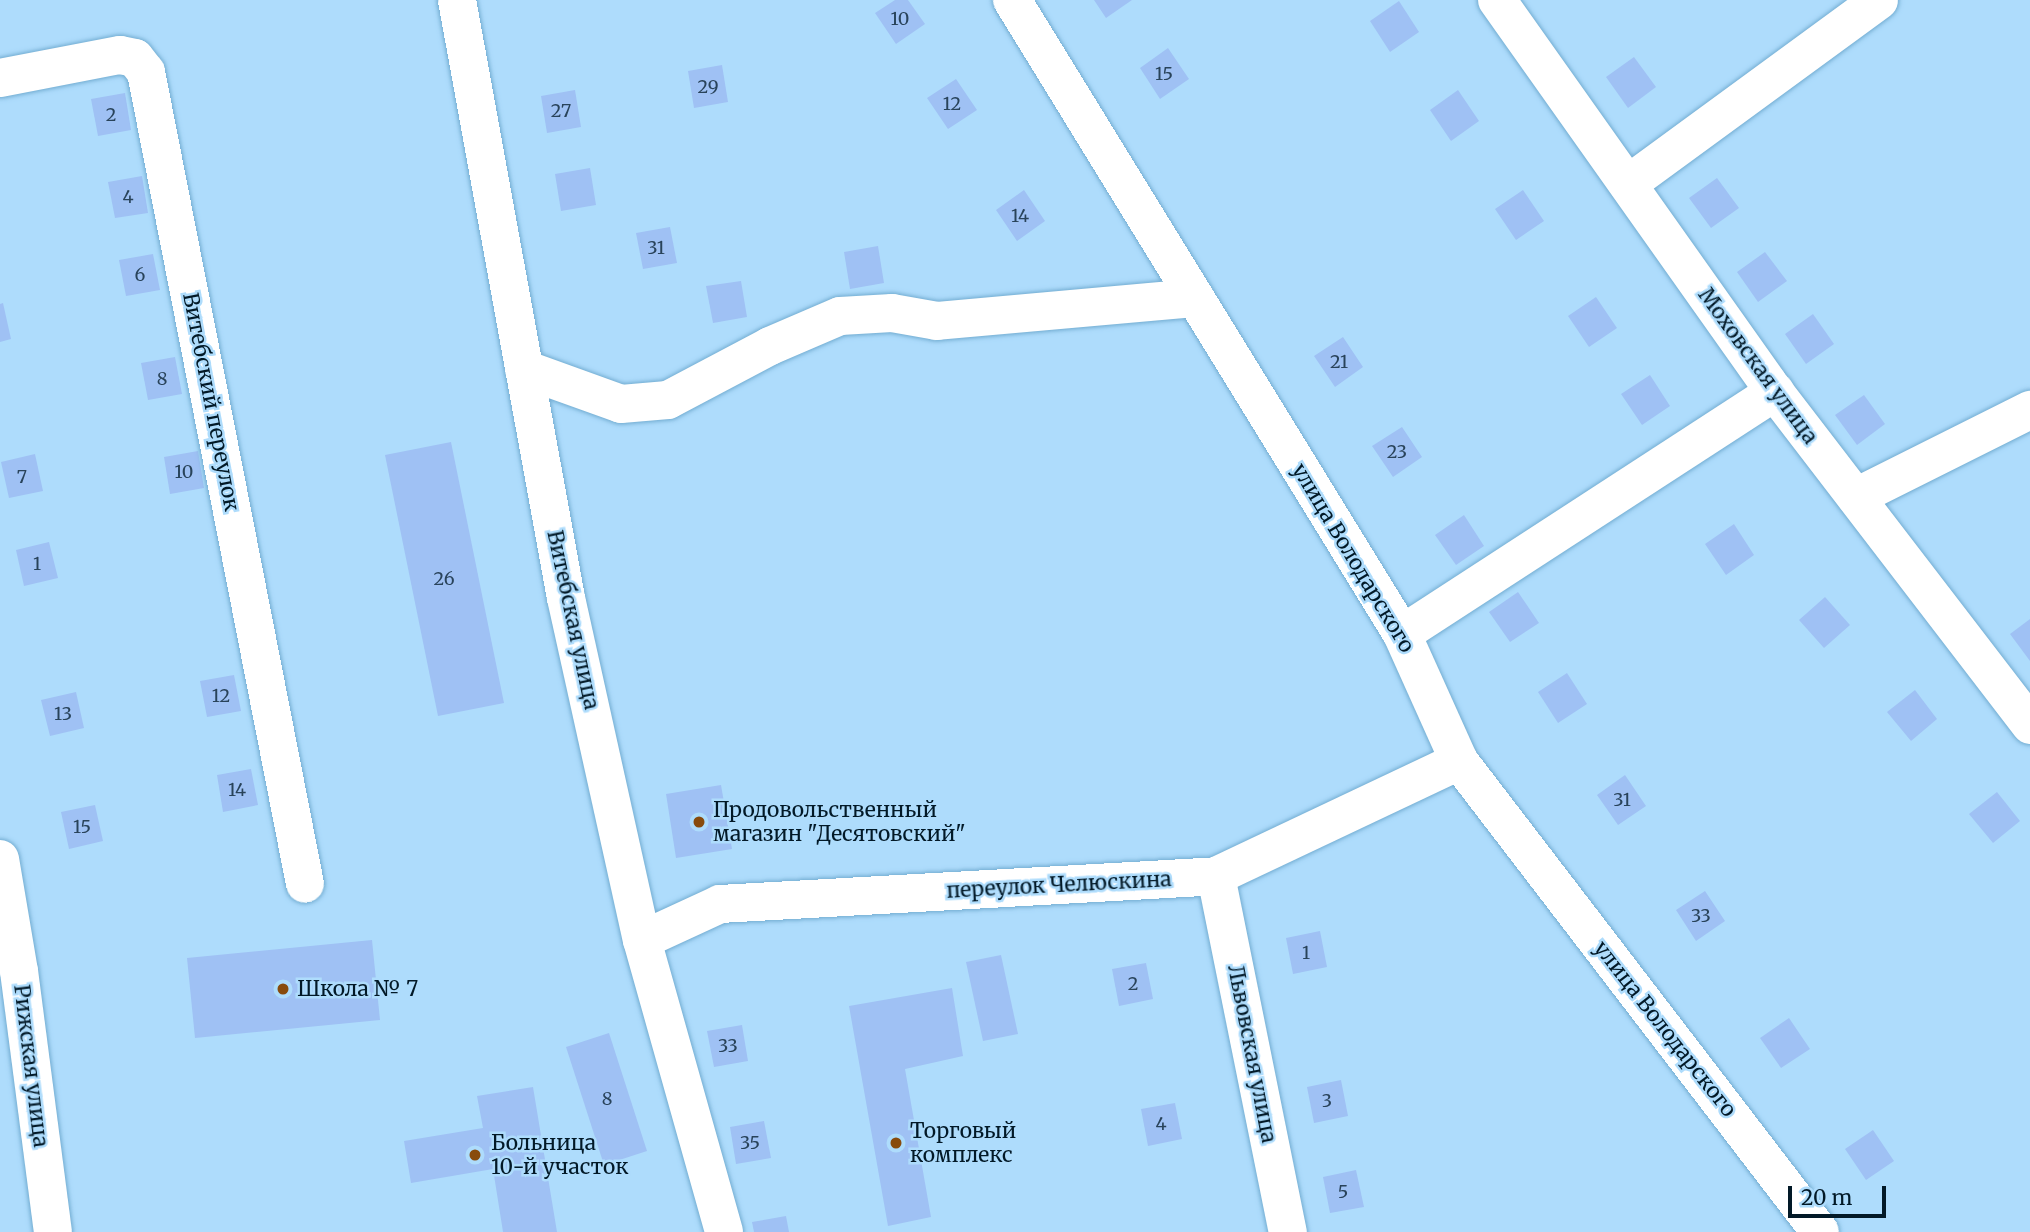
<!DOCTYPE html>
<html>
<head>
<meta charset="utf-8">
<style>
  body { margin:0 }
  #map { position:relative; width:2030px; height:1232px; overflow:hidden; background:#aedcfc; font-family:Merriweather,serif }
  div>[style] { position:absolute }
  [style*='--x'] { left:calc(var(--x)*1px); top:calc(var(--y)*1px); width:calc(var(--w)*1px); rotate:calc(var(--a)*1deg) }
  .building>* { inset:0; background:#9fc1f4 }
  .roads { filter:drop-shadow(0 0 2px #73add2) drop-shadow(0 0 2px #73add2) }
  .street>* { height:38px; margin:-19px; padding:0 19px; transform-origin:19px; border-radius:19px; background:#fff }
  .dots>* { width:19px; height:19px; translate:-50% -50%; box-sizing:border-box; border:4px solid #aedcfc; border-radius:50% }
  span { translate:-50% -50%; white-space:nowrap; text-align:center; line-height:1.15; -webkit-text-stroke:5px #aedcfc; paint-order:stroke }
  .number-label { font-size:18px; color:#29435a }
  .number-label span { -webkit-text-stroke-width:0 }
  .street-label { font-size:21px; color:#021927 }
  .poi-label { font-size:21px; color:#021927 }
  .left { translate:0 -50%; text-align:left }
  .scale { position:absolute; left:1788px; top:1186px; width:98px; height:32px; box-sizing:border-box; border:4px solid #021927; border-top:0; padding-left:9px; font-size:21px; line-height:24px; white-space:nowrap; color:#021927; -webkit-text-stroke:5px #aedcfc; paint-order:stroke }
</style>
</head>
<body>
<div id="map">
  <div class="building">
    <i style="clip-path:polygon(895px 0,908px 0,925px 24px,896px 44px,875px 13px)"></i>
    <i style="clip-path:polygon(1094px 0,1132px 0,1106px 18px)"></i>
    <i style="clip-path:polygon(1399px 1px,1419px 32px,1390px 52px,1370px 21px)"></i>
    <i style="clip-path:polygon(1168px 48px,1189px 79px,1160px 99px,1140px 68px)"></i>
    <i style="clip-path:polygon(1634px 57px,1656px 87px,1628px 108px,1606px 77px)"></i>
    <i style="clip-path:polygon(722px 65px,728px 102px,694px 108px,688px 71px)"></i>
    <i style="clip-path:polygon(956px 79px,977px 110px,948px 129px,927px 98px)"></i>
    <i style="clip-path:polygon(575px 90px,581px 127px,547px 133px,541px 96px)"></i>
    <i style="clip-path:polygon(1458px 90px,1479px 121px,1451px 141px,1430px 110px)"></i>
    <i style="clip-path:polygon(125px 93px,131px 130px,98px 136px,91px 99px)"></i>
    <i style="clip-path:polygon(590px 168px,596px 205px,561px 211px,555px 174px)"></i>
    <i style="clip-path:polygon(142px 176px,148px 213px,115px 218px,108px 182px)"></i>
    <i style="clip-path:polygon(1717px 178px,1739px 208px,1711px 228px,1689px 198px)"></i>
    <i style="clip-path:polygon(1024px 190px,1045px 221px,1017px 241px,996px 210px)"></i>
    <i style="clip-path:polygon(1523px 190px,1544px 221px,1516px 240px,1495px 209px)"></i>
    <i style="clip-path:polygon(670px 227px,677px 263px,643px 269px,636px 233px)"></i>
    <i style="clip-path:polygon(878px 246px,884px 283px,850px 289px,844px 252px)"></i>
    <i style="clip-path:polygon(1765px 252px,1787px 281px,1758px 302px,1737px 272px)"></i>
    <i style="clip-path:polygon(153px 254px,160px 290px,126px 296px,119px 260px)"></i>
    <i style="clip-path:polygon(741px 281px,747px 317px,713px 323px,706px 286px)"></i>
    <i style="clip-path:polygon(1596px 297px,1617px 328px,1589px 347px,1568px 316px)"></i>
    <i style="clip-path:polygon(3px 303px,11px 339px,0 342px,0 304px)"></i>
    <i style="clip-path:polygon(1813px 314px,1834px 344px,1806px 364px,1785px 334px)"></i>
    <i style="clip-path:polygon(1343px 337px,1363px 367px,1335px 387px,1314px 356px)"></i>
    <i style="clip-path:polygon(175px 357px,182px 394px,148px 400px,141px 363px)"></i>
    <i style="clip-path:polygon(1650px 375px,1670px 406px,1642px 425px,1621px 394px)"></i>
    <i style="clip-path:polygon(1864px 395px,1885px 424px,1857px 445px,1835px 415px)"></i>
    <i style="clip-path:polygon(1402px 427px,1422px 457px,1393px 477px,1372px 446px)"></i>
    <i style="clip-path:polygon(451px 442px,504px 703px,438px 716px,385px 455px)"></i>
    <i style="clip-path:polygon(198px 451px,204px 488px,170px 494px,164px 457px)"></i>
    <i style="clip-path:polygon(35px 454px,43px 491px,9px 498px,1px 462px)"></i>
    <i style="clip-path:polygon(1464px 515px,1484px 546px,1456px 565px,1435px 535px)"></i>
    <i style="clip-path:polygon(1734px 524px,1754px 555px,1726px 575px,1705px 544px)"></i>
    <i style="clip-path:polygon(49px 542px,58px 578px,24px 586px,16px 550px)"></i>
    <i style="clip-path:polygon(1518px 592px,1539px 623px,1510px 642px,1489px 612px)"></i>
    <i style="clip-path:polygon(1825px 597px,1850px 625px,1824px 648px,1799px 620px)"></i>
    <i style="clip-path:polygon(2030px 619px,2030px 661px,2010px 634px)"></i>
    <i style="clip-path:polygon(1567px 673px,1587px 704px,1558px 723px,1538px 692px)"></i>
    <i style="clip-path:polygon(234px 675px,241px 711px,207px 717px,200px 681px)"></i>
    <i style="clip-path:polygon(1915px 690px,1937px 719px,1911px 741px,1887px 712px)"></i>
    <i style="clip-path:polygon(76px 692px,84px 728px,50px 736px,41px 700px)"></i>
    <i style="clip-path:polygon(251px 769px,258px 805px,223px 812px,217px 775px)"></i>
    <i style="clip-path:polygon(1625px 775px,1646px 806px,1618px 825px,1597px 795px)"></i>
    <i style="clip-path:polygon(721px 785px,732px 849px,676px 858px,666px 794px)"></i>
    <i style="clip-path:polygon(1997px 792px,2020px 821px,1993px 843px,1969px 814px)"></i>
    <i style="clip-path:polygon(95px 805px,103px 841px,69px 849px,61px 812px)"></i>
    <i style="clip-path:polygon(1705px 891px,1725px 921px,1696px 941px,1676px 910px)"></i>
    <i style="clip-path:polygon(1320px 931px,1327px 967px,1293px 974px,1286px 938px)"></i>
    <i style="clip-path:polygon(372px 940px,380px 1020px,195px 1038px,187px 958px)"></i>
    <i style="clip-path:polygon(1001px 955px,1018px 1034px,983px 1041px,966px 962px)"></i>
    <i style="clip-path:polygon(1146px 963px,1153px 999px,1119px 1006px,1112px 969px)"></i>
    <i style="clip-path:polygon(952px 988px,963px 1056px,905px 1069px,931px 1217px,888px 1226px,849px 1006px)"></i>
    <i style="clip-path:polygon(1789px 1018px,1810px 1049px,1781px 1068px,1760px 1038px)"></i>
    <i style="clip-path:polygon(742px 1025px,748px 1061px,714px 1067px,707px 1031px)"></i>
    <i style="clip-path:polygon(609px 1033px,647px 1151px,604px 1165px,566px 1047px)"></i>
    <i style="clip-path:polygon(1341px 1080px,1348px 1116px,1314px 1123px,1307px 1087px)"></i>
    <i style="clip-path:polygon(533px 1087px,557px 1232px,503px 1232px,493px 1169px,411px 1183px,404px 1141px,483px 1128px,477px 1096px)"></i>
    <i style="clip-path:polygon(1175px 1103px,1182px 1139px,1148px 1146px,1141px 1109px)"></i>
    <i style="clip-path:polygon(764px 1121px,771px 1158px,736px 1164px,730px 1127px)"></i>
    <i style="clip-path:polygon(1873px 1130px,1894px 1161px,1866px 1180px,1845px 1149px)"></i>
    <i style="clip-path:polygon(1356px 1170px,1364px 1207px,1330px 1213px,1323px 1177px)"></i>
    <i style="clip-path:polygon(786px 1216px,789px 1232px,754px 1232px,752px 1222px)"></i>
  </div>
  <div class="roads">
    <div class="street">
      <i style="--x:457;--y:0;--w:608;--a:79.67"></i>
      <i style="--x:566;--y:598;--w:350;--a:77.5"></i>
      <i style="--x:642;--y:940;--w:303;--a:74.3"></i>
      <i style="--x:1012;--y:0;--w:744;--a:58.4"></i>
      <i style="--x:1402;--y:634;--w:139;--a:65.8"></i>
      <i style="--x:1459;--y:761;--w:593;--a:52.53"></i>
      <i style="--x:1497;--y:0;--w:469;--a:54.7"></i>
      <i style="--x:1768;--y:383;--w:431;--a:52.5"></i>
      <i style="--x:0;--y:78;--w:122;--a:-10.9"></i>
      <i style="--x:120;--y:55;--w:15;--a:11"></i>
      <i style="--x:135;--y:58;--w:18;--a:52"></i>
      <i style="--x:146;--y:72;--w:827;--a:78.92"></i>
      <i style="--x:1628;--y:184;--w:311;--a:-36.2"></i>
      <i style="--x:524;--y:369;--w:103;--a:19.8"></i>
      <i style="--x:621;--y:404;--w:47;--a:-4.9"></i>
      <i style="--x:668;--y:400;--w:115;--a:-27.9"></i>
      <i style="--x:770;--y:346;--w:76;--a:-23.2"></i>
      <i style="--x:840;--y:316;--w:52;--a:-3.3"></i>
      <i style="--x:892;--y:313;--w:46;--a:10.1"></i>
      <i style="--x:937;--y:321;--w:259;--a:-5.1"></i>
      <i style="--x:1856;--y:497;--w:195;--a:-26.6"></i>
      <i style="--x:1402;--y:634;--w:445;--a:-33"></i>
      <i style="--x:0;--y:859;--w:114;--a:80.4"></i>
      <i style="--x:19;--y:971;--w:263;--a:82.6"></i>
      <i style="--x:1216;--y:876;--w:363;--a:78.6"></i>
      <i style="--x:642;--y:940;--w:86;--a:-24.8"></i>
      <i style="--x:720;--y:904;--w:497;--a:-3.2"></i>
      <i style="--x:1216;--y:876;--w:269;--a:-25.3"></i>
    </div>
  </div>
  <div class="dots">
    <i style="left:699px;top:822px;background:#884b0c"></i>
    <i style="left:283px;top:989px;background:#884b0c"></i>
    <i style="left:896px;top:1143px;background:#884b0c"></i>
    <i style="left:475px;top:1155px;background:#884b0c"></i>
  </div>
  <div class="number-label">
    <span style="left:900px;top:19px">10</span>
    <span style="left:1164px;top:74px">15</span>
    <span style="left:708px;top:87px">29</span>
    <span style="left:952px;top:104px">12</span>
    <span style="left:561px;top:111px">27</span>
    <span style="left:111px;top:115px">2</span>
    <span style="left:128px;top:197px">4</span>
    <span style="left:1020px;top:216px">14</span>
    <span style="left:656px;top:248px">31</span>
    <span style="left:140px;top:275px">6</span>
    <span style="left:1339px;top:362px">21</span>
    <span style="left:162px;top:379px">8</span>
    <span style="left:1397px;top:452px">23</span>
    <span style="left:184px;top:472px">10</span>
    <span style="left:22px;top:477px">7</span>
    <span style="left:37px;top:564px">1</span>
    <span style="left:444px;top:579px">26</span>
    <span style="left:221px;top:696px">12</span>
    <span style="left:63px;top:714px">13</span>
    <span style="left:237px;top:790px">14</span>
    <span style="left:1622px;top:800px">31</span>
    <span style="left:82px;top:827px">15</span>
    <span style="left:1701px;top:916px">33</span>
    <span style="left:1306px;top:953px">1</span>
    <span style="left:1133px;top:984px">2</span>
    <span style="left:728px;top:1046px">33</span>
    <span style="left:607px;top:1099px">8</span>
    <span style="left:1327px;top:1101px">3</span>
    <span style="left:1161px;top:1124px">4</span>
    <span style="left:750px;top:1143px">35</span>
    <span style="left:1343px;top:1192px">5</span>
  </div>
  <div class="street-label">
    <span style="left:1758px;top:366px;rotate:54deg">Моховская улица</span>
    <span style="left:211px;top:402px;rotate:79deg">Витебский переулок</span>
    <span style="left:1353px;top:558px;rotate:59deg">улица Володарского</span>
    <span style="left:573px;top:620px;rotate:78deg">Витебская улица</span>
    <span style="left:1059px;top:885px;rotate:-3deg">переулок Челюскина</span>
    <span style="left:1665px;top:1029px;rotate:52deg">улица Володарского</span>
    <span style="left:1252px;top:1054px;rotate:79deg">Львовская улица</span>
    <span style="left:31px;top:1066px;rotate:83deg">Рижская улица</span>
  </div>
  <div class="poi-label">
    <span class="left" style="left:713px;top:822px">Продовольственный<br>магазин "Деcятовский"</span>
    <span class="left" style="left:297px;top:989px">Школа № 7</span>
    <span class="left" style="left:910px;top:1143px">Торговый<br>комплекс</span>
    <span class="left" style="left:491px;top:1155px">Больница<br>10-й участок</span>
  </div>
  <div class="scale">20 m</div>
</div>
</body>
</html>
